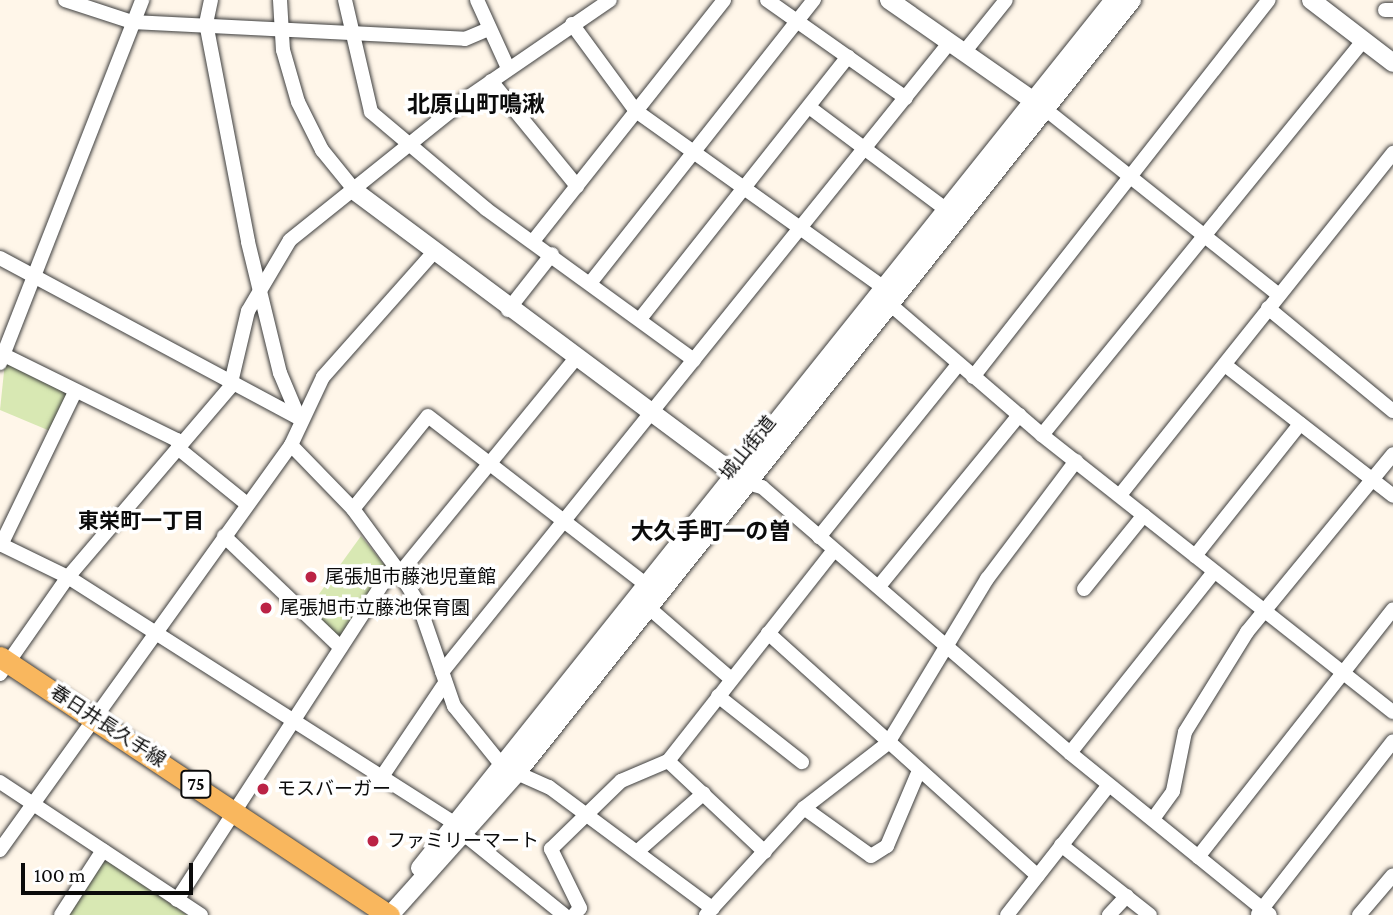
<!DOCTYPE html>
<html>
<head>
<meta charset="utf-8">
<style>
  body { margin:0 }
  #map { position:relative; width:1393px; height:915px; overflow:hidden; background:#fff6e9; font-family:"Crimson Pro","Noto Sans JP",serif }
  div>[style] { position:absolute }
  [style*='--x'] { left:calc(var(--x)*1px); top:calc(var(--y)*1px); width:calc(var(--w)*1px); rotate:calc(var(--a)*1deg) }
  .green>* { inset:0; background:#d8e8b3 }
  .roads { filter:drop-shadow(0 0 2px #3e3e3e) drop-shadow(0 0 2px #3e3e3e) }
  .minor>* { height:14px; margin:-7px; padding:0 7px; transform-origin:7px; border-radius:7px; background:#fff }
  .tertiary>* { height:18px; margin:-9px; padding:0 9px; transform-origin:9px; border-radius:9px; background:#fff }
  .primary>* { height:21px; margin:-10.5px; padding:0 10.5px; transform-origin:10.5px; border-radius:10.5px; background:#f9b75e }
  .dots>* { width:19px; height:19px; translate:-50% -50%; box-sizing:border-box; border:4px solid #fff; border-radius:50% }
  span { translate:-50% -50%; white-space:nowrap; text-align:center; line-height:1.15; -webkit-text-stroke:7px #fff; paint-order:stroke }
  .shield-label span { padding:2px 5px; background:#fff; border:2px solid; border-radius:5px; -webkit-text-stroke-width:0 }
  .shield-label { font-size:18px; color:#0b0b0b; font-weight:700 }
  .street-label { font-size:19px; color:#0b0b0b }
  .poi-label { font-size:19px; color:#0b0b0b }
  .left { translate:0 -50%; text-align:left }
  .neighbourhood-label { font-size:21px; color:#0b0b0b; font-weight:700 }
  .quarter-label { font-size:23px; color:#0b0b0b; font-weight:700 }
  .scale { position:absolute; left:21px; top:863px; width:172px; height:32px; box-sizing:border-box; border:4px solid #0b0b0b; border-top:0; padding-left:9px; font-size:21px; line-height:24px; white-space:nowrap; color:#0b0b0b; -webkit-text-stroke:5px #fff; paint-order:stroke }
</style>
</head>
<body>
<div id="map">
  <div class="green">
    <i style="clip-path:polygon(5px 362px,69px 393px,50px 431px,0 410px)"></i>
    <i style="clip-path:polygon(361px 536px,387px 568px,341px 639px,309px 608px)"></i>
    <i style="clip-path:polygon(105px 859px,187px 915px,69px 915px)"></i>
  </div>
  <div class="roads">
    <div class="minor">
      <i style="--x:65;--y:0;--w:71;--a:18.2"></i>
      <i style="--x:132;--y:22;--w:333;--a:2.9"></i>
      <i style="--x:465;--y:39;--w:26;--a:-23"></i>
      <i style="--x:211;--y:0;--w:24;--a:102"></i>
      <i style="--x:206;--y:23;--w:223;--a:79.1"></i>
      <i style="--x:248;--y:242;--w:135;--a:76.3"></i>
      <i style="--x:280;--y:373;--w:49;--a:67.1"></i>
      <i style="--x:280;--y:0;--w:50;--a:86.6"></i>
      <i style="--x:283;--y:50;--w:54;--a:73.9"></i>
      <i style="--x:298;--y:102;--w:54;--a:63.4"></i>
      <i style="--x:322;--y:150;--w:54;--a:51"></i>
      <i style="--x:345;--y:0;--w:115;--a:76.9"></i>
      <i style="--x:371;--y:112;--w:150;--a:40.1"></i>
      <i style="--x:486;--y:209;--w:257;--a:36"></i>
      <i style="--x:477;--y:0;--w:75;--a:65.5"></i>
      <i style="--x:767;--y:0;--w:170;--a:35.2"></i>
      <i style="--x:1385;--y:10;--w:8;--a:0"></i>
      <i style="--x:572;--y:24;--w:108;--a:53.7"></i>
      <i style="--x:636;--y:111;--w:307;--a:35.5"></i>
      <i style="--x:965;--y:51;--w:65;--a:-51.2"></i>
      <i style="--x:491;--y:81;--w:136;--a:50.7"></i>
      <i style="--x:809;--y:107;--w:174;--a:36.8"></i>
      <i style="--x:1045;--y:109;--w:299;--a:38.5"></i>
      <i style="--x:534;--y:240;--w:306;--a:-51.6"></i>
      <i style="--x:0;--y:258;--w:339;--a:28.2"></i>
      <i style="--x:591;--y:282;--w:360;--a:-51.7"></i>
      <i style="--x:891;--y:305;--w:199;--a:40.7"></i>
      <i style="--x:1042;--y:435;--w:447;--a:38.3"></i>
      <i style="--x:1268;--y:308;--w:162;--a:39.5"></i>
      <i style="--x:508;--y:310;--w:71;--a:-51.8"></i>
      <i style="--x:640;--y:319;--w:335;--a:-51.6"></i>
      <i style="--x:0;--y:353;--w:197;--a:26.2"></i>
      <i style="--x:177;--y:440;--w:9;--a:77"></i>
      <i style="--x:179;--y:449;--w:87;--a:39"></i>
      <i style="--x:0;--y:363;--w:390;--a:-68.6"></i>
      <i style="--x:1225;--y:365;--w:213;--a:37.9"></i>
      <i style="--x:973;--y:377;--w:479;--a:-51.9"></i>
      <i style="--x:1042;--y:435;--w:508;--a:-50.83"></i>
      <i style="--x:291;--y:445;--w:89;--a:45.9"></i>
      <i style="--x:353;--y:509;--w:79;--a:53.7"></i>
      <i style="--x:400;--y:573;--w:37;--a:59"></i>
      <i style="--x:419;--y:605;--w:107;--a:70.9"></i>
      <i style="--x:454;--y:706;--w:80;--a:51.1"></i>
      <i style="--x:747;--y:483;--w:16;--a:15"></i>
      <i style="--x:762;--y:487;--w:407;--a:40.8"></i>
      <i style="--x:1070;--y:753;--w:257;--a:39"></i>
      <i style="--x:1120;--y:495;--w:438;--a:-51.4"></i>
      <i style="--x:353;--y:509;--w:119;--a:-51.1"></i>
      <i style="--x:428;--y:416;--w:274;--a:37.7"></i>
      <i style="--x:224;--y:536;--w:161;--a:43.7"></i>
      <i style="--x:819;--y:537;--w:221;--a:-51.1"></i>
      <i style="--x:0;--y:544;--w:76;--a:25.9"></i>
      <i style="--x:68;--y:577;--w:459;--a:32.5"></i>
      <i style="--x:1;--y:545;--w:170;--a:-64.2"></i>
      <i style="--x:1195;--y:556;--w:169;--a:-51.5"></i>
      <i style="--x:400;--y:573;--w:276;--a:-50.7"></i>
      <i style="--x:880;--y:585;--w:220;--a:-50.7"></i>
      <i style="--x:1084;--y:589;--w:95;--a:-51"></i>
      <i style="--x:648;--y:607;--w:110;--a:40.9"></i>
      <i style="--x:768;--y:633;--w:363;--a:42"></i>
      <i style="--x:442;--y:672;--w:809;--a:-51.12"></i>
      <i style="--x:0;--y:674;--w:118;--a:-55"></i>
      <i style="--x:68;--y:577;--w:250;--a:-49.5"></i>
      <i style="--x:230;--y:387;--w:78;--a:-76.7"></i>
      <i style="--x:248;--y:311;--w:82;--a:-59.4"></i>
      <i style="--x:290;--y:240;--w:227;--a:-38.7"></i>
      <i style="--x:467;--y:98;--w:173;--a:-34.4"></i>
      <i style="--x:718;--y:696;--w:107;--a:38.2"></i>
      <i style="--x:1070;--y:753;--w:231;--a:-51.5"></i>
      <i style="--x:668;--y:761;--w:133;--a:43.2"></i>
      <i style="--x:517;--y:773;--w:35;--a:24"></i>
      <i style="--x:549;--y:787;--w:204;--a:36.6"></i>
      <i style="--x:379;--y:781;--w:118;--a:-56"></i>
      <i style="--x:0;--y:782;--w:241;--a:33.5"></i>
      <i style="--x:804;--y:808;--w:82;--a:35.6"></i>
      <i style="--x:871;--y:856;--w:19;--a:-32"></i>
      <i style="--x:887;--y:846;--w:79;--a:-67"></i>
      <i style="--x:1153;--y:819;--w:34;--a:-54"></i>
      <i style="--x:1173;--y:791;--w:60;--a:-78.5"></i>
      <i style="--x:1185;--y:732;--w:118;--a:-58.2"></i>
      <i style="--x:1247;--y:632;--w:230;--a:-50.6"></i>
      <i style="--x:465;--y:835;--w:127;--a:38.9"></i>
      <i style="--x:1061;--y:845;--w:113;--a:38.2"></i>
      <i style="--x:0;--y:850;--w:499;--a:-54.3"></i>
      <i style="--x:291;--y:445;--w:75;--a:-64.8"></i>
      <i style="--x:323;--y:377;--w:166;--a:-48.4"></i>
      <i style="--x:639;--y:850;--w:86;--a:-41.2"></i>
      <i style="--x:1198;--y:857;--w:315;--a:-51.8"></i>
      <i style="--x:177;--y:900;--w:398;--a:-57"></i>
      <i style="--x:1258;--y:914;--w:219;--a:-52"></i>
      <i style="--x:61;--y:915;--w:77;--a:-57.1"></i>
      <i style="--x:574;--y:915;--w:9;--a:-49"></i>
      <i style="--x:580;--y:908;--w:66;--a:-116.2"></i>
      <i style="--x:551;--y:849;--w:98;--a:-44.2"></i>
      <i style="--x:621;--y:781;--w:51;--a:-23.1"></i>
      <i style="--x:668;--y:761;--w:268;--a:-51.8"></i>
      <i style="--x:706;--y:915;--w:145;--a:-47.5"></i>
      <i style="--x:804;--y:808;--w:106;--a:-37.7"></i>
      <i style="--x:888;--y:743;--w:192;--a:-58.9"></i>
      <i style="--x:987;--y:579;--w:148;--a:-53"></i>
      <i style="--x:1007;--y:915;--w:165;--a:-51.9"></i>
      <i style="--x:1109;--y:915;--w:26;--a:-47"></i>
      <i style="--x:1359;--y:915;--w:52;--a:-49.6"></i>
    </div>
    <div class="tertiary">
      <i style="--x:889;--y:0;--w:185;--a:34.9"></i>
      <i style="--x:1311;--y:0;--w:103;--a:37.5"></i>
      <i style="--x:356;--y:192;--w:482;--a:36.7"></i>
      <i style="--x:420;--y:868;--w:1111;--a:-51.36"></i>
      <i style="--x:390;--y:915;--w:191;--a:-48.2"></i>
      <i style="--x:517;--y:773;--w:988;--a:-51.49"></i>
    </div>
    <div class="primary">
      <i style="--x:0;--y:657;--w:467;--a:33.6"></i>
    </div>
  </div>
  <div class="dots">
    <i style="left:311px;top:577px;background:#bb2346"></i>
    <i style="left:266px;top:608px;background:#bb2346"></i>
    <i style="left:263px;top:789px;background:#bb2346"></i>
    <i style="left:373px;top:841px;background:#bb2346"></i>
  </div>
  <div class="shield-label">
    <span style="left:196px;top:784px">75</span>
  </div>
  <div class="street-label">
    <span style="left:748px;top:448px;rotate:-51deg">城山街道</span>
    <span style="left:108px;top:726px;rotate:33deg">春日井長久手線</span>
  </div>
  <div class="poi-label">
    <span class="left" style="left:325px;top:577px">尾張旭市藤池児童館</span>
    <span class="left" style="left:280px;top:608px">尾張旭市立藤池保育園</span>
    <span class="left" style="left:277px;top:789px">モスバーガー</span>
    <span class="left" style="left:387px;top:841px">ファミリーマート</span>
  </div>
  <div class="neighbourhood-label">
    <span style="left:141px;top:521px">東栄町一丁目</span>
  </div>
  <div class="quarter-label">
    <span style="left:476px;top:104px">北原山町鳴湫</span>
    <span style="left:711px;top:531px">大久手町一の曽</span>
  </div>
  <div class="scale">100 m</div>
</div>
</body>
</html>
